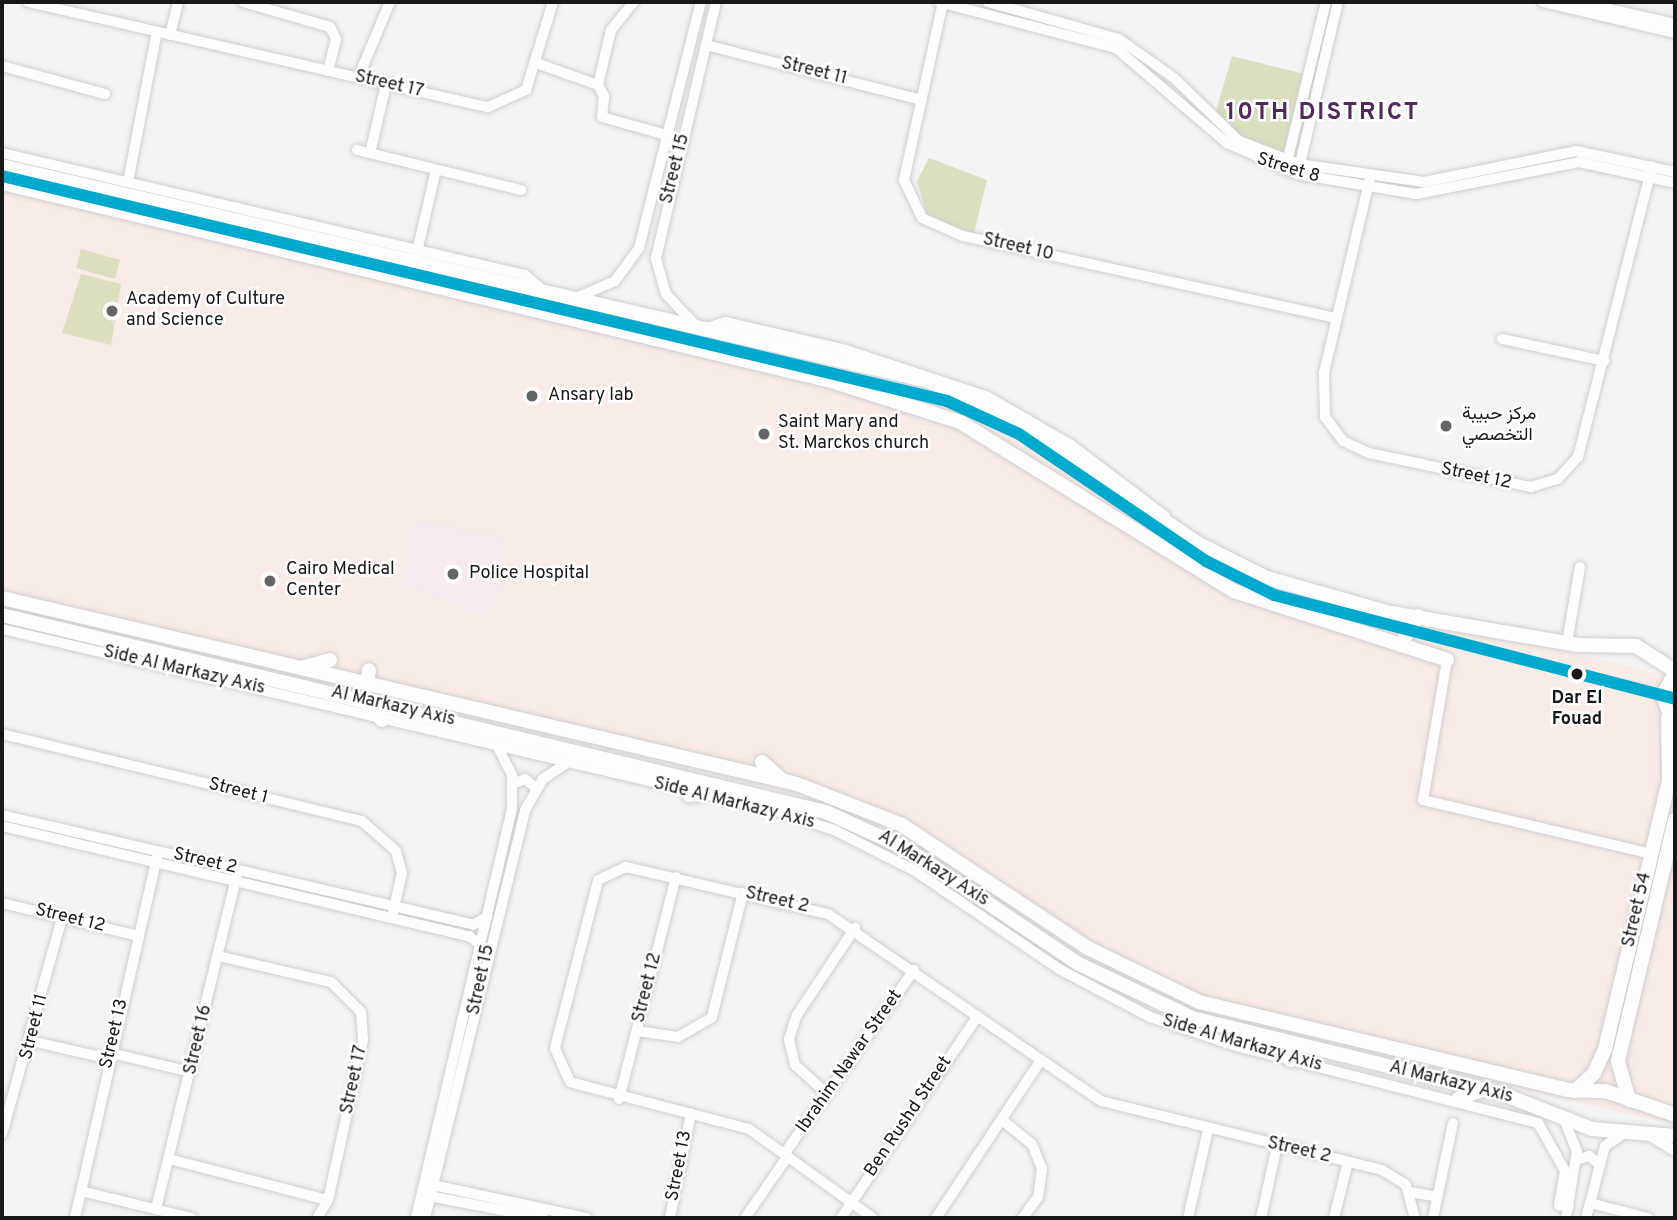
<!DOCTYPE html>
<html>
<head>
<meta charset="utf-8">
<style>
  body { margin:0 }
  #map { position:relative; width:1677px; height:1220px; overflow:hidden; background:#f4f4f5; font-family:Overpass,Vazirmatn,sans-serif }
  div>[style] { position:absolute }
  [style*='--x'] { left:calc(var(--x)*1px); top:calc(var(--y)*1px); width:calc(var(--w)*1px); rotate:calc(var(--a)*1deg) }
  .industrial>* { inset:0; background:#f9ebe7 }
  .medical>* { inset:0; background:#f7ebf1 }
  .green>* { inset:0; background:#dbdfbf }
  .roads { filter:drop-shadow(0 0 2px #cececf) drop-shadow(0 0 2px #cececf) }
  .minor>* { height:10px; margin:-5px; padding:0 5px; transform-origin:5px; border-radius:5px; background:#fdfdfe }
  .major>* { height:14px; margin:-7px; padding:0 7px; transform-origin:7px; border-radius:7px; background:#fdfdfe }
  .metro-1>* { height:12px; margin:-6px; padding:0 6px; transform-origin:6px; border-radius:6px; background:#00a9ce }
  .dots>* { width:19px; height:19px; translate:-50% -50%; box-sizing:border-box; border:4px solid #fff; border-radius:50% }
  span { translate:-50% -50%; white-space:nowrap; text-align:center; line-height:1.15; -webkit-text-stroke:5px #fff; paint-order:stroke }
  .street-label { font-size:18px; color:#181818 }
  .poi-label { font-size:18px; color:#181818 }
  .left { translate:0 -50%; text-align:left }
  .stop-label { font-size:18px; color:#181818; font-weight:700 }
  .district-label { font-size:24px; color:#53285c; font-weight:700; letter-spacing:2px }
  .frame { position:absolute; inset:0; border:4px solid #181818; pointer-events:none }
</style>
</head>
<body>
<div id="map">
  <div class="industrial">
    <i style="clip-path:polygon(2px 172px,931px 392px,988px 415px,1167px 532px,1216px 555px,1338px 596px,1675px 678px,1675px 1125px,1277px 1033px,1164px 997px,1074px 953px,917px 843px,825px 801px,2px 607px)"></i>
  </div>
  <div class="medical">
    <i style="clip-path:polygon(414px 520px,499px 537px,504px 553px,500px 588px,488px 616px,404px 585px)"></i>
  </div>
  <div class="green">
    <i style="clip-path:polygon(1232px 56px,1308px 75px,1287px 158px,1269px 156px,1214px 118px)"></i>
    <i style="clip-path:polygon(929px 158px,987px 180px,973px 238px,928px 219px,917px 181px)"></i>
    <i style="clip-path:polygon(81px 249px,120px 260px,115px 279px,76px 268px)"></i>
    <i style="clip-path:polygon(81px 274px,121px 284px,111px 345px,62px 333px)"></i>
  </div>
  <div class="roads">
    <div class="minor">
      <i style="--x:28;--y:2;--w:472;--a:12.9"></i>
      <i style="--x:488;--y:107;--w:42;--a:-24.1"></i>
      <i style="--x:526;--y:90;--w:92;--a:-72.9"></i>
      <i style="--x:243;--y:2;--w:91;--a:16"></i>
      <i style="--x:330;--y:27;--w:13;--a:63"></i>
      <i style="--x:336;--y:39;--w:33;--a:104"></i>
      <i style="--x:939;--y:2;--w:183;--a:14.6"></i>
      <i style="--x:1116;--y:48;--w:146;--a:40.6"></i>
      <i style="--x:1227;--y:143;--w:77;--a:23.9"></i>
      <i style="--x:1297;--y:174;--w:121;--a:9.5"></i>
      <i style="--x:1416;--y:194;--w:166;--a:-11.1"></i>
      <i style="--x:1579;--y:162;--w:98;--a:12.3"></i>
      <i style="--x:943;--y:2;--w:182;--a:102.4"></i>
      <i style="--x:904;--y:180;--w:42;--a:64.7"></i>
      <i style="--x:922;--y:218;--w:45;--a:23.7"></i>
      <i style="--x:963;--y:236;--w:382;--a:12.4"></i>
      <i style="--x:988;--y:2;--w:136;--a:15.8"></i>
      <i style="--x:1119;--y:39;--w:67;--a:35.3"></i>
      <i style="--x:1174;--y:78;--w:91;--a:44.1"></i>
      <i style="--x:1239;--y:141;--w:64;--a:21"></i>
      <i style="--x:1299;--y:164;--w:126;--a:8.2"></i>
      <i style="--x:1424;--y:182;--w:155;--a:-11.5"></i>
      <i style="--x:1576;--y:151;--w:101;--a:12"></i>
      <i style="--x:1543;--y:2;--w:136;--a:13.2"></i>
      <i style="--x:1578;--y:2;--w:99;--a:12.8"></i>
      <i style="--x:170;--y:35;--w:34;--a:-76"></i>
      <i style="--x:706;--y:45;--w:222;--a:14.3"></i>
      <i style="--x:539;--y:64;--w:63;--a:19.6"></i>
      <i style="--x:598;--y:85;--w:13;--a:61"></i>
      <i style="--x:604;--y:96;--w:21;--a:95"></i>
      <i style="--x:602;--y:117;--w:71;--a:15.6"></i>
      <i style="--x:2;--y:66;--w:107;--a:15.2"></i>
      <i style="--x:358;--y:78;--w:82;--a:-67.2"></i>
      <i style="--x:598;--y:85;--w:57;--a:-76.7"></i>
      <i style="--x:611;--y:30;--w:36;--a:-51"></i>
      <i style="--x:357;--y:150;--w:169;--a:13.7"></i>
      <i style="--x:2;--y:153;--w:537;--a:13.13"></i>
      <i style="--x:525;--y:275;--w:20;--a:41"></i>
      <i style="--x:370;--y:153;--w:70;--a:-76.8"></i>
      <i style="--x:1286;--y:166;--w:169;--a:-76.3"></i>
      <i style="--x:1299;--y:168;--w:171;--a:-76.8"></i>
      <i style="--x:1370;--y:178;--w:199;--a:103.3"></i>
      <i style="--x:1324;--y:372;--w:45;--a:88.7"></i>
      <i style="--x:1325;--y:417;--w:30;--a:53"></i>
      <i style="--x:1343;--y:441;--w:29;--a:25"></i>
      <i style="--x:1369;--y:453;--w:166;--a:11.9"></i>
      <i style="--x:1531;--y:487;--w:28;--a:-17"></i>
      <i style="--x:1558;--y:479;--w:30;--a:-48"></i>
      <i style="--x:1578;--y:457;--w:300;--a:-75.7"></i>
      <i style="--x:128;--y:182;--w:153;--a:-79.1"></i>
      <i style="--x:417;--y:252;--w:84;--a:-77"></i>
      <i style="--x:578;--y:297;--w:40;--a:-23.4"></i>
      <i style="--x:615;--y:281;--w:41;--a:-54"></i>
      <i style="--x:639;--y:248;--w:254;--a:-75.9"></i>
      <i style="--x:695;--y:325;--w:42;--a:-133.1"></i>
      <i style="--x:666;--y:294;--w:37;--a:-106"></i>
      <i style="--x:656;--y:258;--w:263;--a:-76.8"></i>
      <i style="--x:707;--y:328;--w:20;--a:-18"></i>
      <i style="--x:726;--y:322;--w:123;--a:13.1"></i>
      <i style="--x:846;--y:350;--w:150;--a:18.3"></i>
      <i style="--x:988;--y:397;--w:96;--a:30"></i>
      <i style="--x:1071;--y:445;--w:118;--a:37.1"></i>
      <i style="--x:1502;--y:339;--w:105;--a:12.1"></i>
      <i style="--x:2;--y:629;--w:796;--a:13.22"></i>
      <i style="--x:777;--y:811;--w:60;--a:18.4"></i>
      <i style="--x:834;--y:830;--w:91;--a:26.8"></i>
      <i style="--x:915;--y:871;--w:174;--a:34.2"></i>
      <i style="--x:1059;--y:969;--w:103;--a:27.8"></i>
      <i style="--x:1150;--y:1017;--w:91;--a:18.6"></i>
      <i style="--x:1236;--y:1046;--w:312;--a:14.3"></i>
      <i style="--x:1538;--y:1123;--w:55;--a:60.6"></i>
      <i style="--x:1565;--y:1171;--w:35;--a:100"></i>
      <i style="--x:1559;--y:1205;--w:10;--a:11"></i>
      <i style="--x:1567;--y:643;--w:77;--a:-80.3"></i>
      <i style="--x:1447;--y:660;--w:142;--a:99.7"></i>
      <i style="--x:1423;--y:800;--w:234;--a:13.3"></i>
      <i style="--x:2;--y:734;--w:370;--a:13.6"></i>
      <i style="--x:362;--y:821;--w:45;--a:41.4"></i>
      <i style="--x:396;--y:851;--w:23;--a:75"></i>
      <i style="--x:402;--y:873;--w:41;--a:102.7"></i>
      <i style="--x:513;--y:784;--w:13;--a:-23"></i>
      <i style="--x:525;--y:779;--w:14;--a:39"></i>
      <i style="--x:2;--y:815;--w:484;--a:13.1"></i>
      <i style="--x:473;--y:925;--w:17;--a:-31"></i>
      <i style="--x:2;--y:826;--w:480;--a:13.3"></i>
      <i style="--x:469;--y:936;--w:16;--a:38"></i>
      <i style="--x:2;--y:903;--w:140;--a:13.6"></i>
      <i style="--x:218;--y:956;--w:116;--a:13"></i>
      <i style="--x:331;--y:982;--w:42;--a:45"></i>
      <i style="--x:361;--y:1012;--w:28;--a:86"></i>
      <i style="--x:363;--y:1040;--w:164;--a:102.3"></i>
      <i style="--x:328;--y:1200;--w:21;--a:121"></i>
      <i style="--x:637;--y:1031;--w:41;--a:8.3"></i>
      <i style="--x:678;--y:1037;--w:39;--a:-30"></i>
      <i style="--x:712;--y:1017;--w:128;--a:-76"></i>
      <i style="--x:31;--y:1041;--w:80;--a:13"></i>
      <i style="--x:111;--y:1053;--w:82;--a:13.4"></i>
      <i style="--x:827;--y:1094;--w:43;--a:-137.8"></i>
      <i style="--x:795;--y:1065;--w:27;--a:-103"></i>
      <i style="--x:789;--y:1039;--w:25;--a:-72"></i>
      <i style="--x:797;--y:1015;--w:105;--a:-56.3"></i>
      <i style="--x:619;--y:1099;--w:229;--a:-75.6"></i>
      <i style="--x:1563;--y:1117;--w:37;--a:68"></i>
      <i style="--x:1577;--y:1151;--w:68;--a:99.3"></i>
      <i style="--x:1002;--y:1120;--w:38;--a:39"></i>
      <i style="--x:1032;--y:1144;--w:27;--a:68"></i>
      <i style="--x:1042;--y:1169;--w:28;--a:98"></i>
      <i style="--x:1038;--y:1197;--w:26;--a:126"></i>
      <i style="--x:1644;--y:1132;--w:36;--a:32"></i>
      <i style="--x:2;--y:1134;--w:225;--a:-74.5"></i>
      <i style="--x:785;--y:1153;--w:224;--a:-54.8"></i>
      <i style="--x:169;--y:1159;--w:164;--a:14.5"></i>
      <i style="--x:1576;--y:1160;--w:14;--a:-17"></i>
      <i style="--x:1589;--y:1156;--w:13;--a:39"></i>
      <i style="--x:428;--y:1184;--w:162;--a:12.1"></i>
      <i style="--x:81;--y:1191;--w:114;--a:13.7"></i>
      <i style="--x:1410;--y:1192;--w:27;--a:10"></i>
      <i style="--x:424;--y:1195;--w:122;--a:10.9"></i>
      <i style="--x:1590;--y:1203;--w:60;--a:14.5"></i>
      <i style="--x:156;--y:1209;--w:344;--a:-76.4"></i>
      <i style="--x:75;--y:1218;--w:371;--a:-77.2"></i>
      <i style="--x:416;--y:1218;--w:421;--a:-76.8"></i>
      <i style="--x:512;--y:808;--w:33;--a:-90"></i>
      <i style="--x:512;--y:775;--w:33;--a:-117"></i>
      <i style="--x:425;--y:1218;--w:420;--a:-76.2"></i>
      <i style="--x:525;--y:810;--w:36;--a:-60"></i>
      <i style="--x:543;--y:779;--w:32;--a:-34"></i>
      <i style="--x:670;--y:1218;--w:107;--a:-78.7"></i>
      <i style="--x:745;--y:1218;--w:75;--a:-55.3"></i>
      <i style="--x:841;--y:1218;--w:244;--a:-55.9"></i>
      <i style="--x:873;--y:1218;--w:153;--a:-144.3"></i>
      <i style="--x:749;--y:1129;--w:185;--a:-165.3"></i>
      <i style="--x:570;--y:1082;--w:37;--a:-114"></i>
      <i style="--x:555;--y:1048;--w:173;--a:-75.6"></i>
      <i style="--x:598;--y:880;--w:31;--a:-25"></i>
      <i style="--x:626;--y:867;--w:207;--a:13.1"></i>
      <i style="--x:828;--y:914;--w:331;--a:34.4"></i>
      <i style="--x:1101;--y:1101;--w:289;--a:13.8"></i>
      <i style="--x:1382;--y:1170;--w:28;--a:32"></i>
      <i style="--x:1406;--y:1185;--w:34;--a:75"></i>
      <i style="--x:936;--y:1218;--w:190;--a:-56.4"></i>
      <i style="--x:1188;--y:1218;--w:90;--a:-77.2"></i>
      <i style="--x:1261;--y:1218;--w:74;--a:-77.5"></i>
      <i style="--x:1334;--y:1218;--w:58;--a:-76"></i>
      <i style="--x:1433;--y:1218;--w:97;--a:-78.1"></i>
      <i style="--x:1586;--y:1218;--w:74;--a:-75.2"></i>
      <i style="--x:1605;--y:1146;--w:23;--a:-34"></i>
    </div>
    <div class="major">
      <i style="--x:2;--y:166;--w:952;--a:13.06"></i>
      <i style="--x:929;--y:381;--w:106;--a:25.1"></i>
      <i style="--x:1025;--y:426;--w:208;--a:34.2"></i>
      <i style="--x:1197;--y:543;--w:78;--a:26.6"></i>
      <i style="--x:1267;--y:578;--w:129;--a:15.8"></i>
      <i style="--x:1391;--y:613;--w:190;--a:9.7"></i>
      <i style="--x:1578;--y:645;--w:58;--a:1"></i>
      <i style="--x:1636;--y:646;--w:46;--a:32.7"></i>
      <i style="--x:2;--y:183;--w:852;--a:13.43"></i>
      <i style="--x:831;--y:381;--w:135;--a:17.6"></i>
      <i style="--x:960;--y:422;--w:322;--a:31.7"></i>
      <i style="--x:1234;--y:591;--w:224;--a:17.9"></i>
      <i style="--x:2;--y:598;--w:816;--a:13.17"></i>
      <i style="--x:797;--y:784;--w:113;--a:21.3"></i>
      <i style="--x:902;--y:825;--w:223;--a:33.5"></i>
      <i style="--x:1088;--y:948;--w:123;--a:25.9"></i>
      <i style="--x:1199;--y:1002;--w:378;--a:13.4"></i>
      <i style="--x:1567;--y:1090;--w:38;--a:2"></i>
      <i style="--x:1605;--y:1091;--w:74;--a:18.9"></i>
      <i style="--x:2;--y:615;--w:847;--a:13.45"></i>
      <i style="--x:826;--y:812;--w:89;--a:24.6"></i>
      <i style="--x:907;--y:849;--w:207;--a:33.8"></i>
      <i style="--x:1079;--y:964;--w:125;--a:25.5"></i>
      <i style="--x:1192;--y:1018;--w:322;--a:13.8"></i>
      <i style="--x:1505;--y:1095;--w:93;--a:21.3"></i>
      <i style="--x:1592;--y:1129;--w:83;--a:4.8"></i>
      <i style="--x:1400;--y:645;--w:34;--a:-58"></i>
      <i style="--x:304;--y:667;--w:27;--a:-15"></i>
      <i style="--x:367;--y:684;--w:14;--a:-82"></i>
      <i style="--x:364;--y:700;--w:27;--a:48"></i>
      <i style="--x:1673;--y:724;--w:31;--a:-109"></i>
      <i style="--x:1663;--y:695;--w:25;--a:-61"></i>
      <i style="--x:762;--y:762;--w:25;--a:42"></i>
      <i style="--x:689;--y:795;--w:44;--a:-6.5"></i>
      <i style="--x:1275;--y:1041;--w:25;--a:50"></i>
      <i style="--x:1575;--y:1091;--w:26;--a:-43"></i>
      <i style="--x:1594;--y:1073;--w:26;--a:-65"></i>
      <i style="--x:1605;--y:1049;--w:277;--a:-76.6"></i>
      <i style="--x:1669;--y:780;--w:62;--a:-90.9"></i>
      <i style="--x:1458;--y:1099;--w:26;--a:-21"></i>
      <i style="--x:1629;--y:1100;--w:41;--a:-105.8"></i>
      <i style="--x:1618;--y:1061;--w:248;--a:-76.7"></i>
    </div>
  </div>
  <div class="metro-1">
    <i style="--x:2;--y:176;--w:971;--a:13.39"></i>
    <i style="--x:947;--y:401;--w:79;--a:24.6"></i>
    <i style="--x:1019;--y:434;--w:226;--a:34.2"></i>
    <i style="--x:1206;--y:561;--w:76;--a:26.6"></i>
    <i style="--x:1274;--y:595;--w:414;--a:14.5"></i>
  </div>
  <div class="dots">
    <i style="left:112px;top:311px;background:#656565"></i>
    <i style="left:532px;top:396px;background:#656565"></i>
    <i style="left:1446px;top:426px;background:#656565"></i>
    <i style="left:764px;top:434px;background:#656565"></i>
    <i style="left:453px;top:574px;background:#656565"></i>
    <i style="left:270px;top:581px;background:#656565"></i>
    <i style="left:1577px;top:674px;background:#181818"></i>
  </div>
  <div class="street-label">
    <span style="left:814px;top:72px;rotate:14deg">Street 11</span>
    <span style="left:389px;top:85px;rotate:13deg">Street 17</span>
    <span style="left:676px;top:169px;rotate:-76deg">Street 15</span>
    <span style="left:1288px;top:169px;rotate:17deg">Street 8</span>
    <span style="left:1018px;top:248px;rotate:13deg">Street 10</span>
    <span style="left:1476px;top:477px;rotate:12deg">Street 12</span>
    <span style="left:184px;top:671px;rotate:13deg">Side Al Markazy Axis</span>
    <span style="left:393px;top:707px;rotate:13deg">Al Markazy Axis</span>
    <span style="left:238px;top:792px;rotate:14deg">Street 1</span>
    <span style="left:734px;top:804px;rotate:14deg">Side Al Markazy Axis</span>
    <span style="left:205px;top:862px;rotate:13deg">Street 2</span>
    <span style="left:933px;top:869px;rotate:32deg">Al Markazy Axis</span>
    <span style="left:777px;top:901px;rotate:13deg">Street 2</span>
    <span style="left:1638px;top:910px;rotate:-77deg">Street 54</span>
    <span style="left:70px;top:919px;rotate:14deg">Street 12</span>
    <span style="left:482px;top:980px;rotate:-78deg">Street 15</span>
    <span style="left:648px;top:988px;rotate:-76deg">Street 12</span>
    <span style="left:35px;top:1027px;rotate:-76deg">Street 11</span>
    <span style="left:115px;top:1034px;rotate:-77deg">Street 13</span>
    <span style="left:199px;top:1040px;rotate:-77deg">Street 16</span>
    <span style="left:1242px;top:1044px;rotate:16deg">Side Al Markazy Axis</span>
    <span style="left:850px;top:1062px;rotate:-55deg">Ibrahim Nawar Street</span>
    <span style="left:355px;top:1080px;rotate:-78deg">Street 17</span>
    <span style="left:1451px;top:1083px;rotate:14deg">Al Markazy Axis</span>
    <span style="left:909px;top:1117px;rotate:-56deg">Ben Rushd Street</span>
    <span style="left:1299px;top:1151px;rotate:13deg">Street 2</span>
    <span style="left:680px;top:1166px;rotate:-79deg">Street 13</span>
  </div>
  <div class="poi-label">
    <span class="left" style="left:126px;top:311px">Academy of Culture<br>and Science</span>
    <span class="left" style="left:548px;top:396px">Ansary lab</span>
    <span class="left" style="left:1462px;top:426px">مركز حبيبة<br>التخصصي</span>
    <span class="left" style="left:778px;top:434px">Saint Mary and<br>St. Marckos church</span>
    <span class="left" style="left:286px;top:581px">Cairo Medical<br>Center</span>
    <span class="left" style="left:469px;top:574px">Police Hospital</span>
  </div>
  <div class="stop-label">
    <span style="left:1577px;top:710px">Dar El<br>Fouad</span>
  </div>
  <div class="district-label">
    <span style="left:1323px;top:114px">10TH DISTRICT</span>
  </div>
  <div class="frame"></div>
</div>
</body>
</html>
